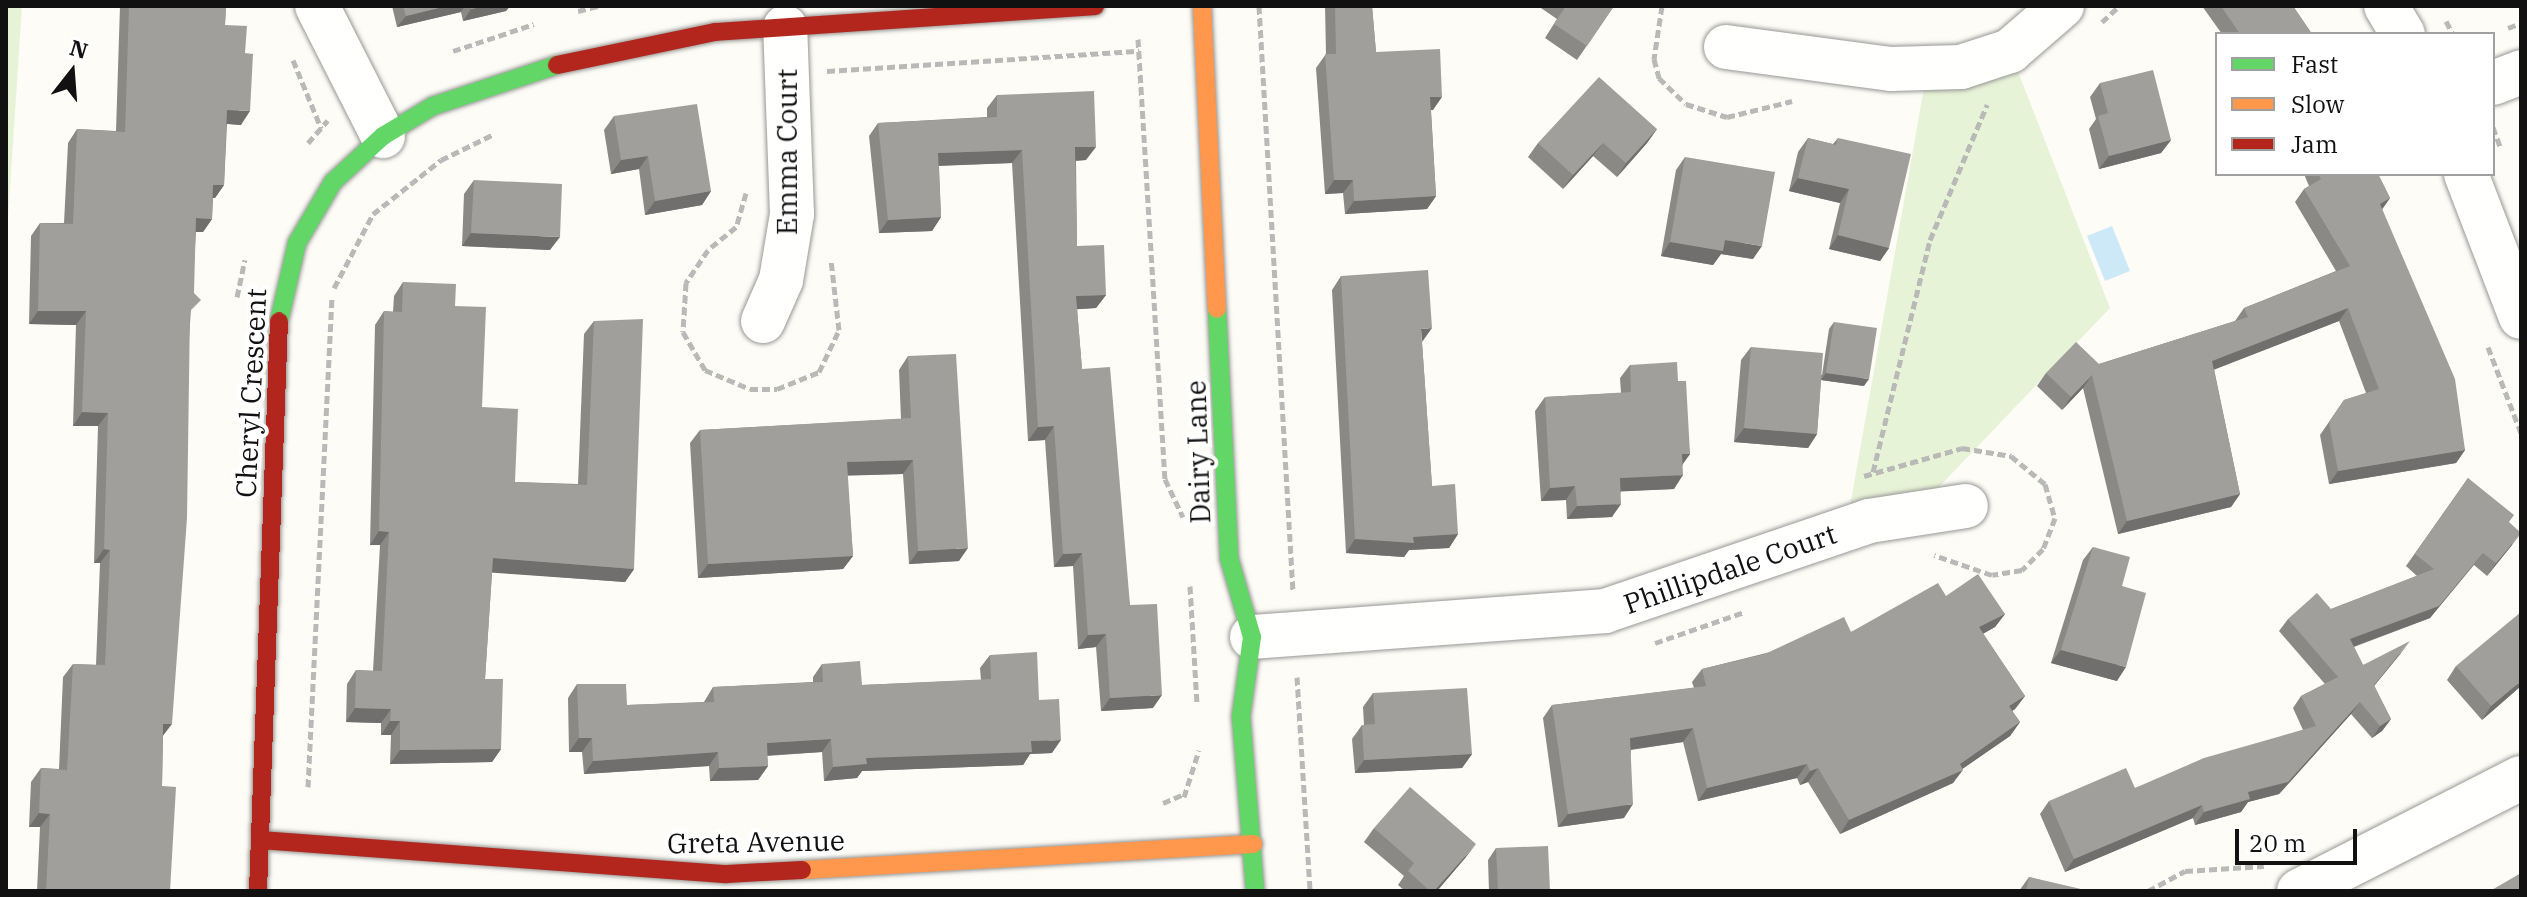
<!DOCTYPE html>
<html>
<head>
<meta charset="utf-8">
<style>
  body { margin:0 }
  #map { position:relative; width:2527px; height:897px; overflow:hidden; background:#fdfcf7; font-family:"IBM Plex Serif",serif }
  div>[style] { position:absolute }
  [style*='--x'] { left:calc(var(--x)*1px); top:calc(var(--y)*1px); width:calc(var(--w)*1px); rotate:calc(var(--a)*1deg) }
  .green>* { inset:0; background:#e7f3d7 }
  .water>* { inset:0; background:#cde8f7 }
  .path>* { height:5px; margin-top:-2.5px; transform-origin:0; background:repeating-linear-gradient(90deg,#b9b9b8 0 8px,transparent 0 12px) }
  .roads { filter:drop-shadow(0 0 2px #979795) drop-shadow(0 0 2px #979795) }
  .street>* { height:44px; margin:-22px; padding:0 22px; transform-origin:22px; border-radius:22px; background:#fffffe }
  .fast>* { height:18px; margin:-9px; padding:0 9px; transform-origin:9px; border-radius:9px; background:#63d668 }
  .slow>* { height:18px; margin:-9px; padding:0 9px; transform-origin:9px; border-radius:9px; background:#ff974d }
  .jam>* { height:18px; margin:-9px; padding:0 9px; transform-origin:9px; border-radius:9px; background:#b3261e }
  .wall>* { inset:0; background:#8a8986 }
  .shaded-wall>* { inset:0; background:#716f6d }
  .building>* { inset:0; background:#a19f9c }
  span { translate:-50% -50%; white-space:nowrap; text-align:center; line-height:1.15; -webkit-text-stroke:8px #fff; paint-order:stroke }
  .street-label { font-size:28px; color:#111 }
  .frame { position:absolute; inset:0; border:8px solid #111; pointer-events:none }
  .legend { position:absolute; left:2215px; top:32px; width:280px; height:144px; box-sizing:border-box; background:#fff; border:2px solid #a0a0a0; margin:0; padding:10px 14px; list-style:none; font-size:24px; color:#111 }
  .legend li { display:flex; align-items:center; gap:16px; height:40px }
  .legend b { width:40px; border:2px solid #a0a0a0 }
  .north { position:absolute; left:32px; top:32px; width:80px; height:80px; -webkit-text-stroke:6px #fff; paint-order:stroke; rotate:17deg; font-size:22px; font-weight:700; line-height:32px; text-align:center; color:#111 }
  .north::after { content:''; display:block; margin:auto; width:28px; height:36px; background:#111; clip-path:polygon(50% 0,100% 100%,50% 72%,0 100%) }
  .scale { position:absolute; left:2235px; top:829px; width:122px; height:36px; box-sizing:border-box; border:4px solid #111; border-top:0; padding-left:10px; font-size:24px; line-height:28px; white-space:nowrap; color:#111; -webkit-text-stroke:6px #fff; paint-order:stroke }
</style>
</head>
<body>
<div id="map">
  <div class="green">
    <i style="clip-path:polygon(6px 6px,22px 6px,6px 249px)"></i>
    <i style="clip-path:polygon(2010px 51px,2110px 308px,1915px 512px,1846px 529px,1927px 71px)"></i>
  </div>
  <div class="water">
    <i style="clip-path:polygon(2112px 226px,2130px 271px,2105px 281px,2087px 236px)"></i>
  </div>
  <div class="path">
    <i style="--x:1259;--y:6;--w:587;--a:86.68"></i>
    <i style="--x:1662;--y:6;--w:54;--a:98.6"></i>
    <i style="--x:1654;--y:59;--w:20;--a:75"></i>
    <i style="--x:1659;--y:78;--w:37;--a:44"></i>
    <i style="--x:1686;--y:104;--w:43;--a:17.6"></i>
    <i style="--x:1727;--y:117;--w:67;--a:-13.8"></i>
    <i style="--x:578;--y:11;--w:21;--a:-14"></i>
    <i style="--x:2446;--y:21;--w:15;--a:62"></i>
    <i style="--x:2102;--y:22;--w:23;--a:-43"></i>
    <i style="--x:2508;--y:28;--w:14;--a:-21"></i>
    <i style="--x:1138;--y:39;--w:441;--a:86.5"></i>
    <i style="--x:1165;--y:479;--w:42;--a:64.7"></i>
    <i style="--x:453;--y:51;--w:85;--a:-18.4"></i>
    <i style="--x:293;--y:60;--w:74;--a:67.6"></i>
    <i style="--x:827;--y:71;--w:313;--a:-3.7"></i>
    <i style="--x:2493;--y:127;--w:20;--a:70"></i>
    <i style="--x:308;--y:143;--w:30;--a:-49"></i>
    <i style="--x:746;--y:193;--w:35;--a:106"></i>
    <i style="--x:736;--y:227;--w:36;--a:141"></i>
    <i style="--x:708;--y:250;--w:40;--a:124"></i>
    <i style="--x:686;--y:283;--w:49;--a:93.5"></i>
    <i style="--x:683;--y:332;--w:44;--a:59.9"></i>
    <i style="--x:705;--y:370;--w:49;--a:22.9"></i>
    <i style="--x:750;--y:389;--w:27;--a:0"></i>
    <i style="--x:777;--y:389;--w:45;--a:-22"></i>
    <i style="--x:819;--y:372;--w:47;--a:-64.5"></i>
    <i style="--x:839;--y:330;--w:70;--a:-96.5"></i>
    <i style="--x:334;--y:288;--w:84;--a:-62.2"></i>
    <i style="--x:373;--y:214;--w:87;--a:-38.5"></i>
    <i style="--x:441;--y:160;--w:59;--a:-26.1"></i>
    <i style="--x:237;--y:297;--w:38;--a:-78"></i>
    <i style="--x:2488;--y:347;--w:92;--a:69"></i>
    <i style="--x:1873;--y:472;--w:239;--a:-76.2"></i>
    <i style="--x:1930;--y:240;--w:147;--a:-67.1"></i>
    <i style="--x:1864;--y:476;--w:102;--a:-15.9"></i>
    <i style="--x:1962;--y:448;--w:50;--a:9.3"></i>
    <i style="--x:2011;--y:456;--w:44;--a:39.5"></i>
    <i style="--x:2045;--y:484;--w:35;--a:74"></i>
    <i style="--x:2055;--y:518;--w:33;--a:111"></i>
    <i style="--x:2043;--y:549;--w:30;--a:135"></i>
    <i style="--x:2022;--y:570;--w:30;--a:171"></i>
    <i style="--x:1992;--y:575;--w:61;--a:-161"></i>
    <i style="--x:1190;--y:586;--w:118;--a:86.6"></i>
    <i style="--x:1655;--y:643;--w:94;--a:-19.2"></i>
    <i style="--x:1297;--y:677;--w:214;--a:86.5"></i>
    <i style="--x:308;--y:787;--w:491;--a:-87.2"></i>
    <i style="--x:1184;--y:797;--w:49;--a:-72.3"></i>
    <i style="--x:1163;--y:803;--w:23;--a:-23"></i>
    <i style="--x:2148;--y:891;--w:42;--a:-28.4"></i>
    <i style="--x:2185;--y:871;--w:79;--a:-3.6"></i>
  </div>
  <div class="roads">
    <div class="street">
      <i style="--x:317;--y:6;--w:146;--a:63.1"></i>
      <i style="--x:2386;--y:6;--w:33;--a:59"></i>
      <i style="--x:1726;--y:47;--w:166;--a:7.6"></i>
      <i style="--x:1891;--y:69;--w:70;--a:-1.6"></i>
      <i style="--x:1961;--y:67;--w:52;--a:-18.1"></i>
      <i style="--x:2010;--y:51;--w:69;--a:-40.9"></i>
      <i style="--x:2493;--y:83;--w:30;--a:-21"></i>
      <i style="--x:2466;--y:174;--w:153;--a:69"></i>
      <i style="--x:763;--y:321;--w:45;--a:-66.3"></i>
      <i style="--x:781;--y:280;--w:67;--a:-80.5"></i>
      <i style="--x:792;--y:214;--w:187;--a:-92.1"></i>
      <i style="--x:1252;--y:637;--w:354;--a:-4.2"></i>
      <i style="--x:1605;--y:611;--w:279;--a:-18.8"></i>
      <i style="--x:1869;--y:521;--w:98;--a:-8.8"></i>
      <i style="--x:2299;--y:891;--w:249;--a:-27"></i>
    </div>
    <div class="fast">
      <i style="--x:1217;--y:309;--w:249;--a:87.2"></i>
      <i style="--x:1229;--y:558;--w:82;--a:73.8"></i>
      <i style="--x:1252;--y:637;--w:80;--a:97.9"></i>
      <i style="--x:1241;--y:716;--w:176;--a:85.4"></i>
      <i style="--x:279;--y:321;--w:80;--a:-77"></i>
      <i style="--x:297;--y:243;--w:71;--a:-59.5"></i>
      <i style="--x:333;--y:182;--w:68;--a:-42.6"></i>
      <i style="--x:383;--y:136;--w:58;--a:-31"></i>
      <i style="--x:433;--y:106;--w:131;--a:-18.3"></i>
    </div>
    <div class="slow">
      <i style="--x:1202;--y:6;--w:303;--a:87.2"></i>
      <i style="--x:802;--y:870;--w:452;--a:-3.3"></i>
    </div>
    <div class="jam">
      <i style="--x:557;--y:65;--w:161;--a:-11.8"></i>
      <i style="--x:715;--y:32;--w:381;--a:-3.9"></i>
      <i style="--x:260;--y:840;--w:468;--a:4.2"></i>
      <i style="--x:727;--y:874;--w:75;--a:-3.1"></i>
      <i style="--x:258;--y:891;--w:570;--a:-87.89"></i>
    </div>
  </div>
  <div class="wall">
    <i style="clip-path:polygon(120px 6px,226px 6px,225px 25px,241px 125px,227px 124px,224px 185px,215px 198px,213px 198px,212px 219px,203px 232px,196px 232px,163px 736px,162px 786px,170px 891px,37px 891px,40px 827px,29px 827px,31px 782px,41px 768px,59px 769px,63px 677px,73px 664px,96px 665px,100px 563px,94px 563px,98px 426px,73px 426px,76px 325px,29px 324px,31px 236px,40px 223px,64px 223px,68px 143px,77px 129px,116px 131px)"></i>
    <i style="clip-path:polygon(392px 6px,510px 6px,506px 11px,463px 21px,461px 12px,397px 27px)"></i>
    <i style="clip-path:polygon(1325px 6px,1372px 6px,1376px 52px,1433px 110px,1431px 110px,1436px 196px,1427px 209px,1345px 214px,1343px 193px,1325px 194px,1316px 68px,1326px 54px)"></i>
    <i style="clip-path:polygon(1538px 6px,1614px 6px,1577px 60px,1545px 38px,1557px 19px)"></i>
    <i style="clip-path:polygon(2202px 6px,2293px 6px,2312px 34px,2222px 34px)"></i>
    <i style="clip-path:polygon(2100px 83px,2171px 140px,2161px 153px,2099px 169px,2089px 129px,2096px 119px,2090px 97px)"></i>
    <i style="clip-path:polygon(997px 95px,1086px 160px,1076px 161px,1077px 246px,1106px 295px,1096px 308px,1077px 309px,1082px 369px,1130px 605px,1153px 708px,1101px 711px,1096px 647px,1078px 649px,1073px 566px,1054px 567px,1045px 440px,1028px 441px,1012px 163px,939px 166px,941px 217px,932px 231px,879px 233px,869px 136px,878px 123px,987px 117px,987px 108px)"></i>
    <i style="clip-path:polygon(614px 116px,711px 191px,702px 205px,645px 215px,639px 169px,611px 174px,604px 130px)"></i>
    <i style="clip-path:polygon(1657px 129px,1647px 143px,1617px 177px,1593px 156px,1563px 189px,1528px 157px,1538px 143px)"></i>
    <i style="clip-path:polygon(1808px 138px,1833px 144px,1838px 138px,1889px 248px,1880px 261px,1829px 249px,1840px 203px,1789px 191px,1798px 152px)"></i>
    <i style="clip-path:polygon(1685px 157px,1753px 259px,1721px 254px,1713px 265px,1661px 256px,1676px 170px)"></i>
    <i style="clip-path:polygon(2304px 174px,2378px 174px,2390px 198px,2382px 209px,2465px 450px,2456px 463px,2329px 484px,2320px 435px,2344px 400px,2366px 393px,2339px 321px,2214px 369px,2240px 494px,2231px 507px,2118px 534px,2083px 388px,2062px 410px,2037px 386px,2046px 373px,2099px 364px,2235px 321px,2244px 308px,2336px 271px,2295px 202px,2304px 189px,2309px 186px)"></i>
    <i style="clip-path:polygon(474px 180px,550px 250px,462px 246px,464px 194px)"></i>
    <i style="clip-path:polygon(1341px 276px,1422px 342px,1432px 486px,1458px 534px,1449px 548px,1409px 550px,1404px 557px,1346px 553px,1332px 290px)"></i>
    <i style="clip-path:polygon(403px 282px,455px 306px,482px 407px,515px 482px,578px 484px,584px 334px,594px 321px,634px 569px,625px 582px,492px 572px,485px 679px,501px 749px,492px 762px,390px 764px,391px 735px,381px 735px,381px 723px,346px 722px,347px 684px,356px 670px,373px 671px,380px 545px,370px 545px,375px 325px,384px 311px,393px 312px,394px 296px)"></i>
    <i style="clip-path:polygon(1834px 322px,1864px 386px,1821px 380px,1817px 434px,1808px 448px,1734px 442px,1741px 360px,1751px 347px,1822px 375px,1829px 329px)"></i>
    <i style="clip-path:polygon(908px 356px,959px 561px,909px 564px,903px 474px,847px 475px,853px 556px,843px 569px,698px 578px,690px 443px,700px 430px,901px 419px,899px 370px)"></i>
    <i style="clip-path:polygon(1630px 365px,1678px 381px,1690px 454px,1683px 464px,1674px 489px,1621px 491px,1612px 517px,1567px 519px,1566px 500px,1541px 501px,1535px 411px,1545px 397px,1621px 393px,1620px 378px)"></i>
    <i style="clip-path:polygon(2468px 478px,2509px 523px,2512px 545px,2487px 576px,2474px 565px,2430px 618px,2354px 647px,2363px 665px,2401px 653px,2374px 686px,2391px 719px,2382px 731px,2372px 738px,2351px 714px,2279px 794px,2248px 802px,2241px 812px,2195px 825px,2193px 818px,2065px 872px,2040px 814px,2049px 801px,2135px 788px,2303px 730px,2293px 708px,2301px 696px,2325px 684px,2279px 631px,2288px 619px,2331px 609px,2417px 576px,2406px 566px)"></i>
    <i style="clip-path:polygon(2093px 547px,2122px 586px,2117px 681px,2051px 663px,2083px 560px)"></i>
    <i style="clip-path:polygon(1946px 596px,2005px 614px,1995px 627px,1983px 634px,2025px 696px,2015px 709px,2012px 711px,2020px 722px,2010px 736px,1962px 769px,1953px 783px,1840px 834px,1808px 782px,1800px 785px,1797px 778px,1698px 801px,1683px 742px,1631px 750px,1624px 818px,1558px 827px,1543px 718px,1552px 705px,1694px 688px,1692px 682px,1702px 669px,1851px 632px)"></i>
    <i style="clip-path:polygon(990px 655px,1039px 700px,1052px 753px,1030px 754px,1023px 765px,862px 771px,857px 778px,824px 781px,822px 752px,767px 756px,768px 766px,758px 780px,710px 781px,709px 766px,584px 774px,582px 752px,569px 752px,568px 698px,577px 684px,627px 705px,704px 702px,713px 687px,813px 682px,813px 677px,822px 664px,862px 685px,981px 680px,980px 668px)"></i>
    <i style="clip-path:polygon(2456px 666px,2521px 686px,2482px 720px,2447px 680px)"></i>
    <i style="clip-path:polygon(1373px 693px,1472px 754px,1462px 768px,1355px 773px,1352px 739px,1362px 725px,1364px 725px,1363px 707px)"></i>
    <i style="clip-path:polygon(1374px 828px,1466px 857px,1437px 891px,1405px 891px,1398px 885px,1404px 876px,1364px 842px)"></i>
    <i style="clip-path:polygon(1496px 848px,1550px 891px,1489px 891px,1488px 860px)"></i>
    <i style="clip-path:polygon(2029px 877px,2081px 891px,2019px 891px)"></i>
  </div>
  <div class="shaded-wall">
    <i style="clip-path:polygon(447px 6px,465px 6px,461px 12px,397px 27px,406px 16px)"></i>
    <i style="clip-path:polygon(486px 6px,510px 6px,506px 11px,463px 21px,471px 9px)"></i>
    <i style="clip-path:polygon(1430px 97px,1442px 97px,1433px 110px,1420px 111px)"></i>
    <i style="clip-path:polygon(227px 110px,250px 111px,241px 125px,218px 123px)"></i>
    <i style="clip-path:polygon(1657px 129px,1647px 143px,1617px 177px,1626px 163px)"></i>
    <i style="clip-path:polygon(2171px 140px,2161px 153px,2099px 169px,2109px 156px)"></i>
    <i style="clip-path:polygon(1603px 143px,1593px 156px,1563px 189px,1573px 175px)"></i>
    <i style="clip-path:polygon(1075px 147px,1096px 147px,1086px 160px,1066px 161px)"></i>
    <i style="clip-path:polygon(1022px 150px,1012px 163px,928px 166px,938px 153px)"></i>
    <i style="clip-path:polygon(648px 156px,639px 169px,611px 174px,621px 160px)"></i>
    <i style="clip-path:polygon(1798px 178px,1849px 189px,1840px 203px,1789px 191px)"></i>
    <i style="clip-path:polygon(1334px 180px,1353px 180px,1343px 193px,1325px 194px)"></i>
    <i style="clip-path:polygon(213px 185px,224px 185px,215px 198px,204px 198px)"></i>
    <i style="clip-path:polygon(711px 191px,702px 205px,645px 215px,655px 201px)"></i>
    <i style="clip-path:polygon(1436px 196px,1427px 209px,1345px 214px,1354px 201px)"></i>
    <i style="clip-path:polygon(2390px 198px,2381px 211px,2380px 204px)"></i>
    <i style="clip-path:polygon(941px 217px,932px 231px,879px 233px,888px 220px)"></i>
    <i style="clip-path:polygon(196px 218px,212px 219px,203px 232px,187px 232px)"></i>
    <i style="clip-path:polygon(471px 233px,560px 237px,550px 250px,462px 246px)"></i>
    <i style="clip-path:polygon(1838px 235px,1889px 248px,1880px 261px,1829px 249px)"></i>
    <i style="clip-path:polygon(1725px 240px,1762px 246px,1753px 259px,1721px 254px,1713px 265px,1661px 256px,1670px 242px)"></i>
    <i style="clip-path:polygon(1106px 295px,1096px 308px,1066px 310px,1076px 296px)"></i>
    <i style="clip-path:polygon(2348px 308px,2339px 321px,2203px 374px,2212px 361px)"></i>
    <i style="clip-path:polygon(38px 311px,86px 311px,76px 325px,29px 324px)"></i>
    <i style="clip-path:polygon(1432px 328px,1422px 342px,1421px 329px)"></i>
    <i style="clip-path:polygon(1826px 373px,1869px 379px,1864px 386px,1821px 380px)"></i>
    <i style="clip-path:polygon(2092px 375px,2083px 388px,2062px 410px,2071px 397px)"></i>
    <i style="clip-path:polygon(82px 412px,108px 413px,98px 426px,73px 426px)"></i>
    <i style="clip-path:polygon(1054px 426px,1045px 440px,1028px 441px,1038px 427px)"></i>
    <i style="clip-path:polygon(1744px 428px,1817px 434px,1808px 448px,1734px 442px)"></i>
    <i style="clip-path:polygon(2465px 450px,2456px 463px,2329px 484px,2338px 471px)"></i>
    <i style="clip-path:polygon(1682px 454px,1690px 454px,1680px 467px)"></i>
    <i style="clip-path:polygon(913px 460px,903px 474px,837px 476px,847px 462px)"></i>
    <i style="clip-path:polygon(1683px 475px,1674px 489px,1610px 492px,1620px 478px)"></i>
    <i style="clip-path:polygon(1575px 486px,1566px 500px,1541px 501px,1550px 488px)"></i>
    <i style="clip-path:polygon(2240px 494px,2231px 507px,2118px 534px,2127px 521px)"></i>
    <i style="clip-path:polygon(1621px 504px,1612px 517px,1567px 519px,1577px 506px)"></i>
    <i style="clip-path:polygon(379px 531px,389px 532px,380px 545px,370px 545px)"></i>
    <i style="clip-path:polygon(2521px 533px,2512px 545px,2487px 576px,2496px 563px)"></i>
    <i style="clip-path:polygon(1458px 534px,1449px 548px,1409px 550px,1404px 557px,1346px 553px,1355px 539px)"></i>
    <i style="clip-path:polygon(968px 548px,959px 561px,909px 564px,918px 551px)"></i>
    <i style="clip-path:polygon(104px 549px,110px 550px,100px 563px,94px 563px)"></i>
    <i style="clip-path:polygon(1082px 553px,1073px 566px,1054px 567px,1063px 554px)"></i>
    <i style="clip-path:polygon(2483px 553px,2430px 618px,2341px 651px,2350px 639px)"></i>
    <i style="clip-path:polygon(853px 556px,843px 569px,698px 578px,708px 564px)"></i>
    <i style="clip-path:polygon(493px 558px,634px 569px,625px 582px,483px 572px)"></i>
    <i style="clip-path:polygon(2005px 614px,1995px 627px,1969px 641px,1979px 627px)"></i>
    <i style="clip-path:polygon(1106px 634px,1096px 647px,1078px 649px,1088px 635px)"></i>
    <i style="clip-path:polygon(2410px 641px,2401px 653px,2365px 697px,2374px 685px)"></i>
    <i style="clip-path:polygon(2061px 650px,2126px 667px,2117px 681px,2051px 663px)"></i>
    <i style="clip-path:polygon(2521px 681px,2521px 686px,2482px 720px,2491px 706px)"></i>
    <i style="clip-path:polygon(1162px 695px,1153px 708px,1101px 711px,1110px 698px)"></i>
    <i style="clip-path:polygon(2025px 696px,2015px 709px,1999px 720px,2009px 706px)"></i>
    <i style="clip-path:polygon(2360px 702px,2351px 714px,2279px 794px,2248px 802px,2241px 812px,2195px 825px,2204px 812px,2248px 792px)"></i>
    <i style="clip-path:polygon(355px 708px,391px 709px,381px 723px,346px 722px)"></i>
    <i style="clip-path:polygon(2391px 719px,2382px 731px,2372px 738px,2380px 726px)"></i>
    <i style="clip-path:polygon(390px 721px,400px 721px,391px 735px,381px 735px)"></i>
    <i style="clip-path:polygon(2020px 722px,2010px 736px,1958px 772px,1963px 770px,1953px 783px,1840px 834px,1849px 820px,1960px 764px)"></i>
    <i style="clip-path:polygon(163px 724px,172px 724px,162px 737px)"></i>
    <i style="clip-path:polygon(1693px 728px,1683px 742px,1620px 751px,1630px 738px)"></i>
    <i style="clip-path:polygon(579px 738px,592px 738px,582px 752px,569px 752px)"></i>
    <i style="clip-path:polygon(831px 739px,822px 752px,757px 756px,767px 743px)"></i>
    <i style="clip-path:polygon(1061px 740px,1052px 753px,1030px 754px,1023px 765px,862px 771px,857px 778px,824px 781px,833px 767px,866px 758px,1031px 741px)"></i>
    <i style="clip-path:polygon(501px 749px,492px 762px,390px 764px,400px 750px)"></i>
    <i style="clip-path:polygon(718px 752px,709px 766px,584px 774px,593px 761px)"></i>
    <i style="clip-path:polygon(1472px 754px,1462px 768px,1355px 773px,1364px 760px)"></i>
    <i style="clip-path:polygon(1807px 764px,1797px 778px,1698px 801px,1707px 788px)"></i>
    <i style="clip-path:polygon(768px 766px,758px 780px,710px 781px,719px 768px)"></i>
    <i style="clip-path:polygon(1818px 768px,1808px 782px,1800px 785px,1810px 771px)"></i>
    <i style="clip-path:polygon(1633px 804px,1624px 818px,1558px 827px,1568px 814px)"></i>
    <i style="clip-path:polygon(2202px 805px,2193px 818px,2065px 872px,2074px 859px)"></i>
    <i style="clip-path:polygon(39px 813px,50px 814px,40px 827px,29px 827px)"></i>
    <i style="clip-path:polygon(1476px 844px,1466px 857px,1437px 891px,1434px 891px)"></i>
  </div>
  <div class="building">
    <i style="clip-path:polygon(129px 6px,226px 6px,225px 25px,247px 26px,245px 53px,253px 54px,250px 111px,227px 110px,224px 185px,213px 185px,212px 219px,196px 218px,194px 293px,201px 300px,190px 311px,187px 518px,172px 724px,163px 724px,162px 786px,176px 787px,170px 891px,46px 891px,50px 814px,39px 813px,41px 768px,67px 770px,73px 664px,105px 665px,110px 550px,104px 549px,108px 413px,82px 412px,86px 311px,38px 311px,40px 223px,73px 224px,77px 129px,125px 132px)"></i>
    <i style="clip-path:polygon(403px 6px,447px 6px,406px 16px)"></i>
    <i style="clip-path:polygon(470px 6px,486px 6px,471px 9px)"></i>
    <i style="clip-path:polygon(1335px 6px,1372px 6px,1376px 52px,1440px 49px,1442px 97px,1430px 97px,1436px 196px,1354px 201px,1353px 180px,1334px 180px,1325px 54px,1336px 54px)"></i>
    <i style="clip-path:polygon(1566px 6px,1614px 6px,1587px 46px,1554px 24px)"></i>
    <i style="clip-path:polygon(2221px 6px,2293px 6px,2312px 34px,2240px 34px)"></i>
    <i style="clip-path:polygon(2153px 70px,2171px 140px,2109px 156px,2098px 116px,2108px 113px,2100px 83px)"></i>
    <i style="clip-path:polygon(1599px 77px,1657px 129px,1626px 163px,1603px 143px,1573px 175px,1538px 143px)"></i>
    <i style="clip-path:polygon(1094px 91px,1096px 147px,1075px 147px,1077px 246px,1104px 245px,1106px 295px,1076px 296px,1082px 369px,1110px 367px,1130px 605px,1157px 604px,1162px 695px,1110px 698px,1106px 634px,1088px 635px,1082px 553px,1063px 554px,1054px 426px,1038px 427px,1022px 150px,938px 153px,941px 217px,888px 220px,878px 123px,997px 117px,997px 95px)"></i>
    <i style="clip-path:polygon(697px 104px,711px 191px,655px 201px,648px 156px,621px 160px,614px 116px)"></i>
    <i style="clip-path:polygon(1808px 138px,1836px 145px,1838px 138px,1911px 154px,1889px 248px,1838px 235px,1849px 189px,1798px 178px)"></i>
    <i style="clip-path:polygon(1685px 157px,1775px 172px,1762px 246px,1725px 240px,1723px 251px,1670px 242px)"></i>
    <i style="clip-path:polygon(2318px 174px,2378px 174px,2390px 198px,2380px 204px,2455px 379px,2465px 450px,2338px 471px,2329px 422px,2344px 400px,2379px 389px,2348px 308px,2212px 361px,2240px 494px,2127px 521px,2092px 375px,2071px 397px,2046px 373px,2076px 342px,2099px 364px,2248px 317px,2244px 308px,2350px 266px,2304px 189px,2321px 179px)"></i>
    <i style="clip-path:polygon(474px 180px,562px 184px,560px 237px,471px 233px)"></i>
    <i style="clip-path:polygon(1428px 270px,1432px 328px,1421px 329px,1432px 486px,1455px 484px,1458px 534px,1413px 537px,1414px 543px,1355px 539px,1341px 276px)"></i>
    <i style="clip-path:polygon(403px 282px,456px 284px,455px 306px,486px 307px,482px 407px,518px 409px,515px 482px,587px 485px,594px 321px,643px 319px,634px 569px,493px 558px,485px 679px,503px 679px,501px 749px,400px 750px,400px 721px,390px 721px,391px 709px,355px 708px,356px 670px,382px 671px,389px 532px,379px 531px,384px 311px,402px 312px)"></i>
    <i style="clip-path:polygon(1834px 322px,1877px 328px,1869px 379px,1826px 373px)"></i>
    <i style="clip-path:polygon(1751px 347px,1823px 353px,1817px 434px,1744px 428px)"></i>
    <i style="clip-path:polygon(956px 354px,968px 548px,918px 551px,913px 460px,847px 462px,853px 556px,708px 564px,700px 430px,911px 418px,908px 356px)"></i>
    <i style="clip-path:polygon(1677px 362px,1678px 381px,1686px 381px,1690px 454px,1682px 454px,1683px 475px,1620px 478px,1621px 504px,1577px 506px,1575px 486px,1550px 488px,1545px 397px,1631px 392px,1630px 365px)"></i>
    <i style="clip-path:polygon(2468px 478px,2514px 515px,2509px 522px,2521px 533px,2496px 563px,2483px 553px,2439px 606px,2350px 639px,2363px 665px,2410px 641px,2374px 685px,2391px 719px,2380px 726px,2360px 702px,2288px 782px,2248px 792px,2250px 799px,2204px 812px,2202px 805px,2074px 859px,2049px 801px,2126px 768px,2135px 788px,2204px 758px,2316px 726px,2301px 696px,2338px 677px,2288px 619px,2317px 593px,2331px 609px,2434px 569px,2415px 554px)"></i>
    <i style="clip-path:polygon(2093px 547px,2130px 557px,2122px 586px,2146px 593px,2126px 667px,2061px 650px)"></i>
    <i style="clip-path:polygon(1978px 574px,2005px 614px,1979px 627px,2025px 696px,2009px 706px,2020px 722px,1960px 764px,1963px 770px,1849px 820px,1818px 768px,1810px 771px,1807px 764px,1707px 788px,1693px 728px,1630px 738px,1633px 804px,1568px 814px,1552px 705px,1706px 686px,1702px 669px,1765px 654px,1844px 617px,1851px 632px,1938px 583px,1946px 596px)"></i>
    <i style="clip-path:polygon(2521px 612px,2521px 681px,2491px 706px,2456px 666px)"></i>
    <i style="clip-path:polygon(1037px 652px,1039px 700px,1059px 699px,1061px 740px,1031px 741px,1032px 752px,866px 758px,867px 764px,833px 767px,831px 739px,767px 743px,768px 766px,719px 768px,718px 752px,593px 761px,592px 738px,579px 738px,577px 684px,626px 684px,627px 705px,714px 702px,713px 687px,823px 682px,822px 664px,860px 661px,862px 685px,991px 679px,990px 655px)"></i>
    <i style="clip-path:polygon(1467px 688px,1472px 754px,1364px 760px,1362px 725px,1375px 724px,1373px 693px)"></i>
    <i style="clip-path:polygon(1410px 787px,1476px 844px,1434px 891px,1430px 891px,1408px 871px,1414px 863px,1374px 828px)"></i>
    <i style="clip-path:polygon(1548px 846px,1550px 891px,1498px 891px,1496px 848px)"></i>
    <i style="clip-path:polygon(2521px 873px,2521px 891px,2490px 891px)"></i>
    <i style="clip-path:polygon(2029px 877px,2081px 889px,2081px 891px,2026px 891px)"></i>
  </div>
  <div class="street-label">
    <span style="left:787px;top:152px;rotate:-90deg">Emma Court</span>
    <span style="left:251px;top:393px;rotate:-87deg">Cheryl Crescent</span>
    <span style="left:1198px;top:452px;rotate:-92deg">Dairy Lane</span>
    <span style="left:1730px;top:569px;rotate:-19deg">Phillipdale Court</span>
    <span style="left:756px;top:842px;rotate:-1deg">Greta Avenue</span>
  </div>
  <div class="frame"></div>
  <ul class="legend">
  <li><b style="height:10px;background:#63d668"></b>Fast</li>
  <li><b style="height:10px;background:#ff974d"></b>Slow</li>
  <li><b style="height:10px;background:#b3261e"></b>Jam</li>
  </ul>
  <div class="north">N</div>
  <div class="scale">20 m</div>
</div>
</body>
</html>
